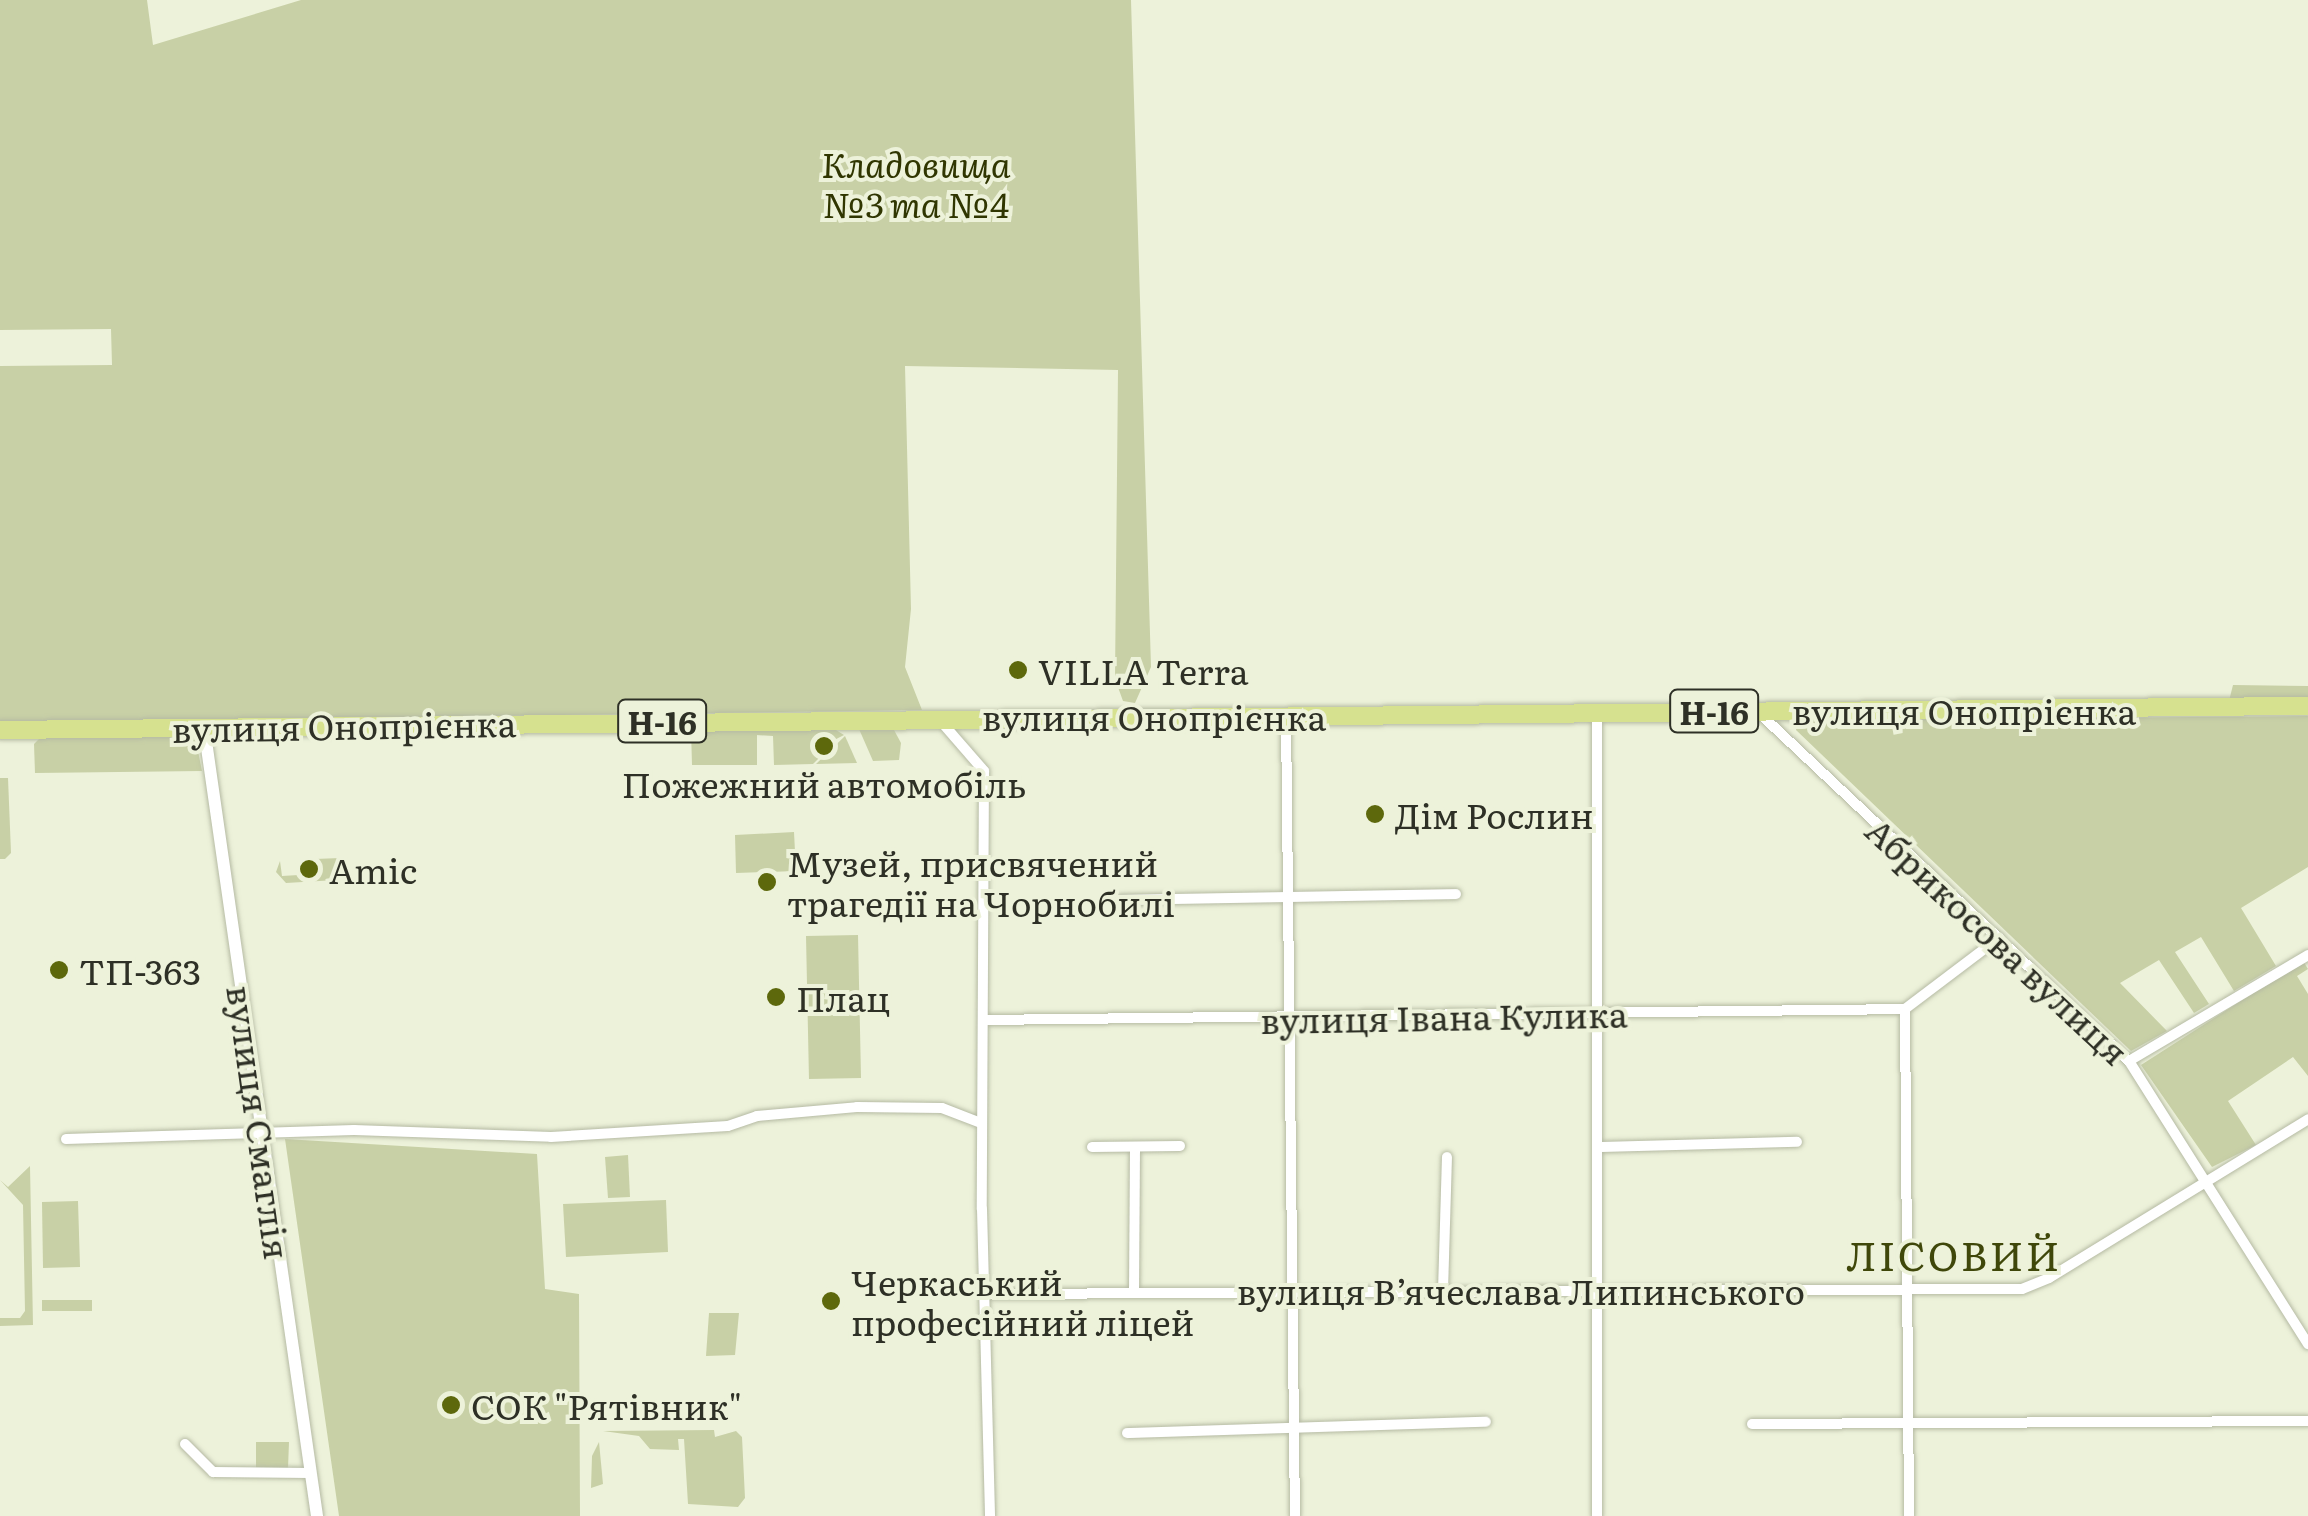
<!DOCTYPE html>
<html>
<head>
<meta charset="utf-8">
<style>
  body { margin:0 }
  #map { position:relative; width:2308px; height:1516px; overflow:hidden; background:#edf2da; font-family:Literata,serif }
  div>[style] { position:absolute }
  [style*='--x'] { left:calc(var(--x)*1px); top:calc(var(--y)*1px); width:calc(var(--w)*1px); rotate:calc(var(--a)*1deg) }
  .green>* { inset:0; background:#c8d0a6 }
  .roads { filter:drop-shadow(0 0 2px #b5baa3) drop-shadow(0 0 2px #b5baa3) }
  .minor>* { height:10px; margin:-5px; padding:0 5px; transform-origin:5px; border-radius:5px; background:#fff }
  .tertiary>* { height:12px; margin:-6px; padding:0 6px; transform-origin:6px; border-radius:6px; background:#fff }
  .primary>* { height:18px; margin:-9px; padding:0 9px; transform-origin:9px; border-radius:9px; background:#d6e18f }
  .dots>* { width:28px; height:28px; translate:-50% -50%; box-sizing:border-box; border:5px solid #edf2da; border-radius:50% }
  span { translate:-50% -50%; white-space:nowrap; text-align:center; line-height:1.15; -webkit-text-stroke:8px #edf2da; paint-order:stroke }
  .shield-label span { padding:2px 8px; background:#edf2da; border:2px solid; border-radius:8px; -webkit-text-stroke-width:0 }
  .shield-label { font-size:32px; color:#2e3026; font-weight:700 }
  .park-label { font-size:35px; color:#303601; font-style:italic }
  .poi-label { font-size:35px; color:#2e3026 }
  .left { translate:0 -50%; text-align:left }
  .street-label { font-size:35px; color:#2e3026 }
  .quarter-label { font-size:40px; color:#3f470a; letter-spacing:2.5px }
</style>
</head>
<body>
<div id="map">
  <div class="green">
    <i style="clip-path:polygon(0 0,147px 0,153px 45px,301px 0,1131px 0,1151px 667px,1135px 703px,1123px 701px,1115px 679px,1118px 370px,905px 366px,911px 609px,905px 667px,922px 710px,0 723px,0 366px,112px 365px,111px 329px,0 330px)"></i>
    <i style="clip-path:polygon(2233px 685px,2308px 686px,2308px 700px,2229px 701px)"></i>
    <i style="clip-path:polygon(2308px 716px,2308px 867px,2241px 908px,2276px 966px,2234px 991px,2201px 937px,2175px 952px,2209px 1004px,2194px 1013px,2159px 960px,2120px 983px,2167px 1031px,2131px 1051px,1796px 730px,1798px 720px)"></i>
    <i style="clip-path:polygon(859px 729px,894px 730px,901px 743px,899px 760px,873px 761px)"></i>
    <i style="clip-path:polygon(836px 730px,844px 735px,813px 751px,819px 758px,813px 764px,774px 765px,773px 736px,757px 735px,757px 765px,692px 765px,691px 730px)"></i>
    <i style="clip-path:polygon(187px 736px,196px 741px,202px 771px,35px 773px,34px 744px,40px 738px)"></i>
    <i style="clip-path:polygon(845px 736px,857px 763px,816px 764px)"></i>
    <i style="clip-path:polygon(0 778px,8px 778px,11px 853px,5px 859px,0 859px)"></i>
    <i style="clip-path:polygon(794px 832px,796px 871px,736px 873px,735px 835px)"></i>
    <i style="clip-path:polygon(340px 858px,336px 880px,286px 883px,276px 872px,280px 861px,282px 876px,315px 874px,315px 859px)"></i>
    <i style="clip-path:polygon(858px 935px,861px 1078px,809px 1079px,806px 936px)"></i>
    <i style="clip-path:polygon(2303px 961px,2308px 969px,2297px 976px,2308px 994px,2308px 1076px,2293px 1057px,2228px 1101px,2256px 1145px,2212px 1167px,2141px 1065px)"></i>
    <i style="clip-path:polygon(285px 1139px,537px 1154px,545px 1289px,579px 1294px,580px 1516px,339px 1516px)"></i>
    <i style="clip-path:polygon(628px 1155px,630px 1197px,608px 1198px,605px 1157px)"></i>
    <i style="clip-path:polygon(30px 1166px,33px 1325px,0 1326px,0 1318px,20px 1318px,25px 1311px,23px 1205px,0 1180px,8px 1187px)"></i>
    <i style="clip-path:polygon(666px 1200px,668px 1252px,566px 1257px,563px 1204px)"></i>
    <i style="clip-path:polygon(78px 1201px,80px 1267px,43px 1268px,42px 1202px)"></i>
    <i style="clip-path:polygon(42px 1300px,92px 1300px,92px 1311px,42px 1311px)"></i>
    <i style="clip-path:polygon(709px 1313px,739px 1313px,735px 1355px,706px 1356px)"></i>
    <i style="clip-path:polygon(714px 1430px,715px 1437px,736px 1431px,742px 1437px,745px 1498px,738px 1507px,688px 1504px,684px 1439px,678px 1439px,679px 1450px,650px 1449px,639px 1436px,603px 1431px)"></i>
    <i style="clip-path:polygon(256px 1442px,289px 1442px,288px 1468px,256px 1468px)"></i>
    <i style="clip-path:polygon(599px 1442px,603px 1484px,591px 1488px,592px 1456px)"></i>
  </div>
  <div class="roads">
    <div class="minor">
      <i style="--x:1757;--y:711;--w:511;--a:43.25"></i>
      <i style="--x:2129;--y:1061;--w:335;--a:57.7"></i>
      <i style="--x:1597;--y:713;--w:803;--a:90"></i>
      <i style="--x:1286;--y:716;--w:800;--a:89.36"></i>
      <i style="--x:938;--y:718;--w:70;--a:49"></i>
      <i style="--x:984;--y:771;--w:438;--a:90.3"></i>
      <i style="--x:982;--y:1209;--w:307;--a:88.5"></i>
      <i style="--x:1121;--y:900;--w:335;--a:-1"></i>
      <i style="--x:983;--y:1020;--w:922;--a:-0.68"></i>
      <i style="--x:2129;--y:1061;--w:208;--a:-30.6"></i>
      <i style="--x:66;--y:1139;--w:288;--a:-1.8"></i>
      <i style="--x:354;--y:1130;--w:197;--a:2"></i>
      <i style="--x:551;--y:1137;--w:177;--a:-3.6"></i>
      <i style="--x:728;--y:1126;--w:31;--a:-19"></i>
      <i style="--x:757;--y:1116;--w:100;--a:-5.1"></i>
      <i style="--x:857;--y:1107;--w:85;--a:0.7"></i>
      <i style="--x:942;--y:1108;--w:42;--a:21"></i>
      <i style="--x:1092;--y:1147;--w:88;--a:-0.7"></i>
      <i style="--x:1601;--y:1147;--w:196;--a:-1.5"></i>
      <i style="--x:1443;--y:1291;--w:134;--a:-88.3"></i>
      <i style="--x:1134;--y:1292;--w:145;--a:-89.6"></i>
      <i style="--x:987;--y:1294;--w:1035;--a:-0.28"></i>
      <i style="--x:2022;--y:1289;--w:29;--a:-22"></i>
      <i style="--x:2049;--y:1278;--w:304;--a:-31.5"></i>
      <i style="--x:1752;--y:1424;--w:556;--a:-0.31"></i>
      <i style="--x:1127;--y:1433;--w:359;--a:-1.8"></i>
      <i style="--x:185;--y:1444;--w:40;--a:45"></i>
      <i style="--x:213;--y:1472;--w:97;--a:0.6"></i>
      <i style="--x:1909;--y:1516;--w:507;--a:-90.45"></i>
      <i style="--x:1905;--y:1009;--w:118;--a:-37.1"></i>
    </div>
    <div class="tertiary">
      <i style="--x:204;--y:727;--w:797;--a:81.85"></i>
    </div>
    <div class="primary">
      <i style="--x:0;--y:730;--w:2308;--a:-0.6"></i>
    </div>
  </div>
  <div class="dots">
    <i style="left:1018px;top:670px;background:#5d680c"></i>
    <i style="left:824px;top:746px;background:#5d680c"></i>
    <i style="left:1375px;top:814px;background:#5d680c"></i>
    <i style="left:309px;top:869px;background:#5d680c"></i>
    <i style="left:767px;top:882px;background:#5d680c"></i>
    <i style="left:59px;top:970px;background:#5d680c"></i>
    <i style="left:776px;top:997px;background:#5d680c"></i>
    <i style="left:831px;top:1301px;background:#5d680c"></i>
    <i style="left:451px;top:1405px;background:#5d680c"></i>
  </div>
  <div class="shield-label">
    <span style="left:1714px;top:711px">Н-16</span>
    <span style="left:662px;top:721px">Н-16</span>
  </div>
  <div class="park-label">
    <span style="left:916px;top:183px">Кладовища<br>№3 та №4</span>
  </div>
  <div class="poi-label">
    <span class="left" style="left:1038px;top:670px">VILLA Terra</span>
    <span style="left:824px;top:783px">Пожежний автомобіль</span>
    <span class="left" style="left:1395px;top:814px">Дім Рослин</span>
    <span class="left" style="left:787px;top:882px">Музей, присвячений<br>трагедії на Чорнобилі</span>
    <span class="left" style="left:329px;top:869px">Amic</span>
    <span class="left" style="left:79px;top:970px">ТП-363</span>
    <span class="left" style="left:796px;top:997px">Плац</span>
    <span class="left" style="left:851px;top:1301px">Черкаський<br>професійний ліцей</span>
    <span class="left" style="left:471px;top:1405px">СОК "Рятівник"</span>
  </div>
  <div class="street-label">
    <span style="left:1964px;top:710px">вулиця Онопрієнка</span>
    <span style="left:1154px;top:716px">вулиця Онопрієнка</span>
    <span style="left:344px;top:725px;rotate:-1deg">вулиця Онопрієнка</span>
    <span style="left:1998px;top:940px;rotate:43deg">Абрикосова вулиця</span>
    <span style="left:1444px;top:1016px;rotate:-1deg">вулиця Івана Кулика</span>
    <span style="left:260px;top:1122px;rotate:82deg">вулиця Смаглія</span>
    <span style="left:1521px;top:1290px">вулиця Вʼячеслава Липинського</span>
  </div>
  <div class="quarter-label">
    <span style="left:1954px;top:1254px">ЛІСОВИЙ</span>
  </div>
</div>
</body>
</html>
